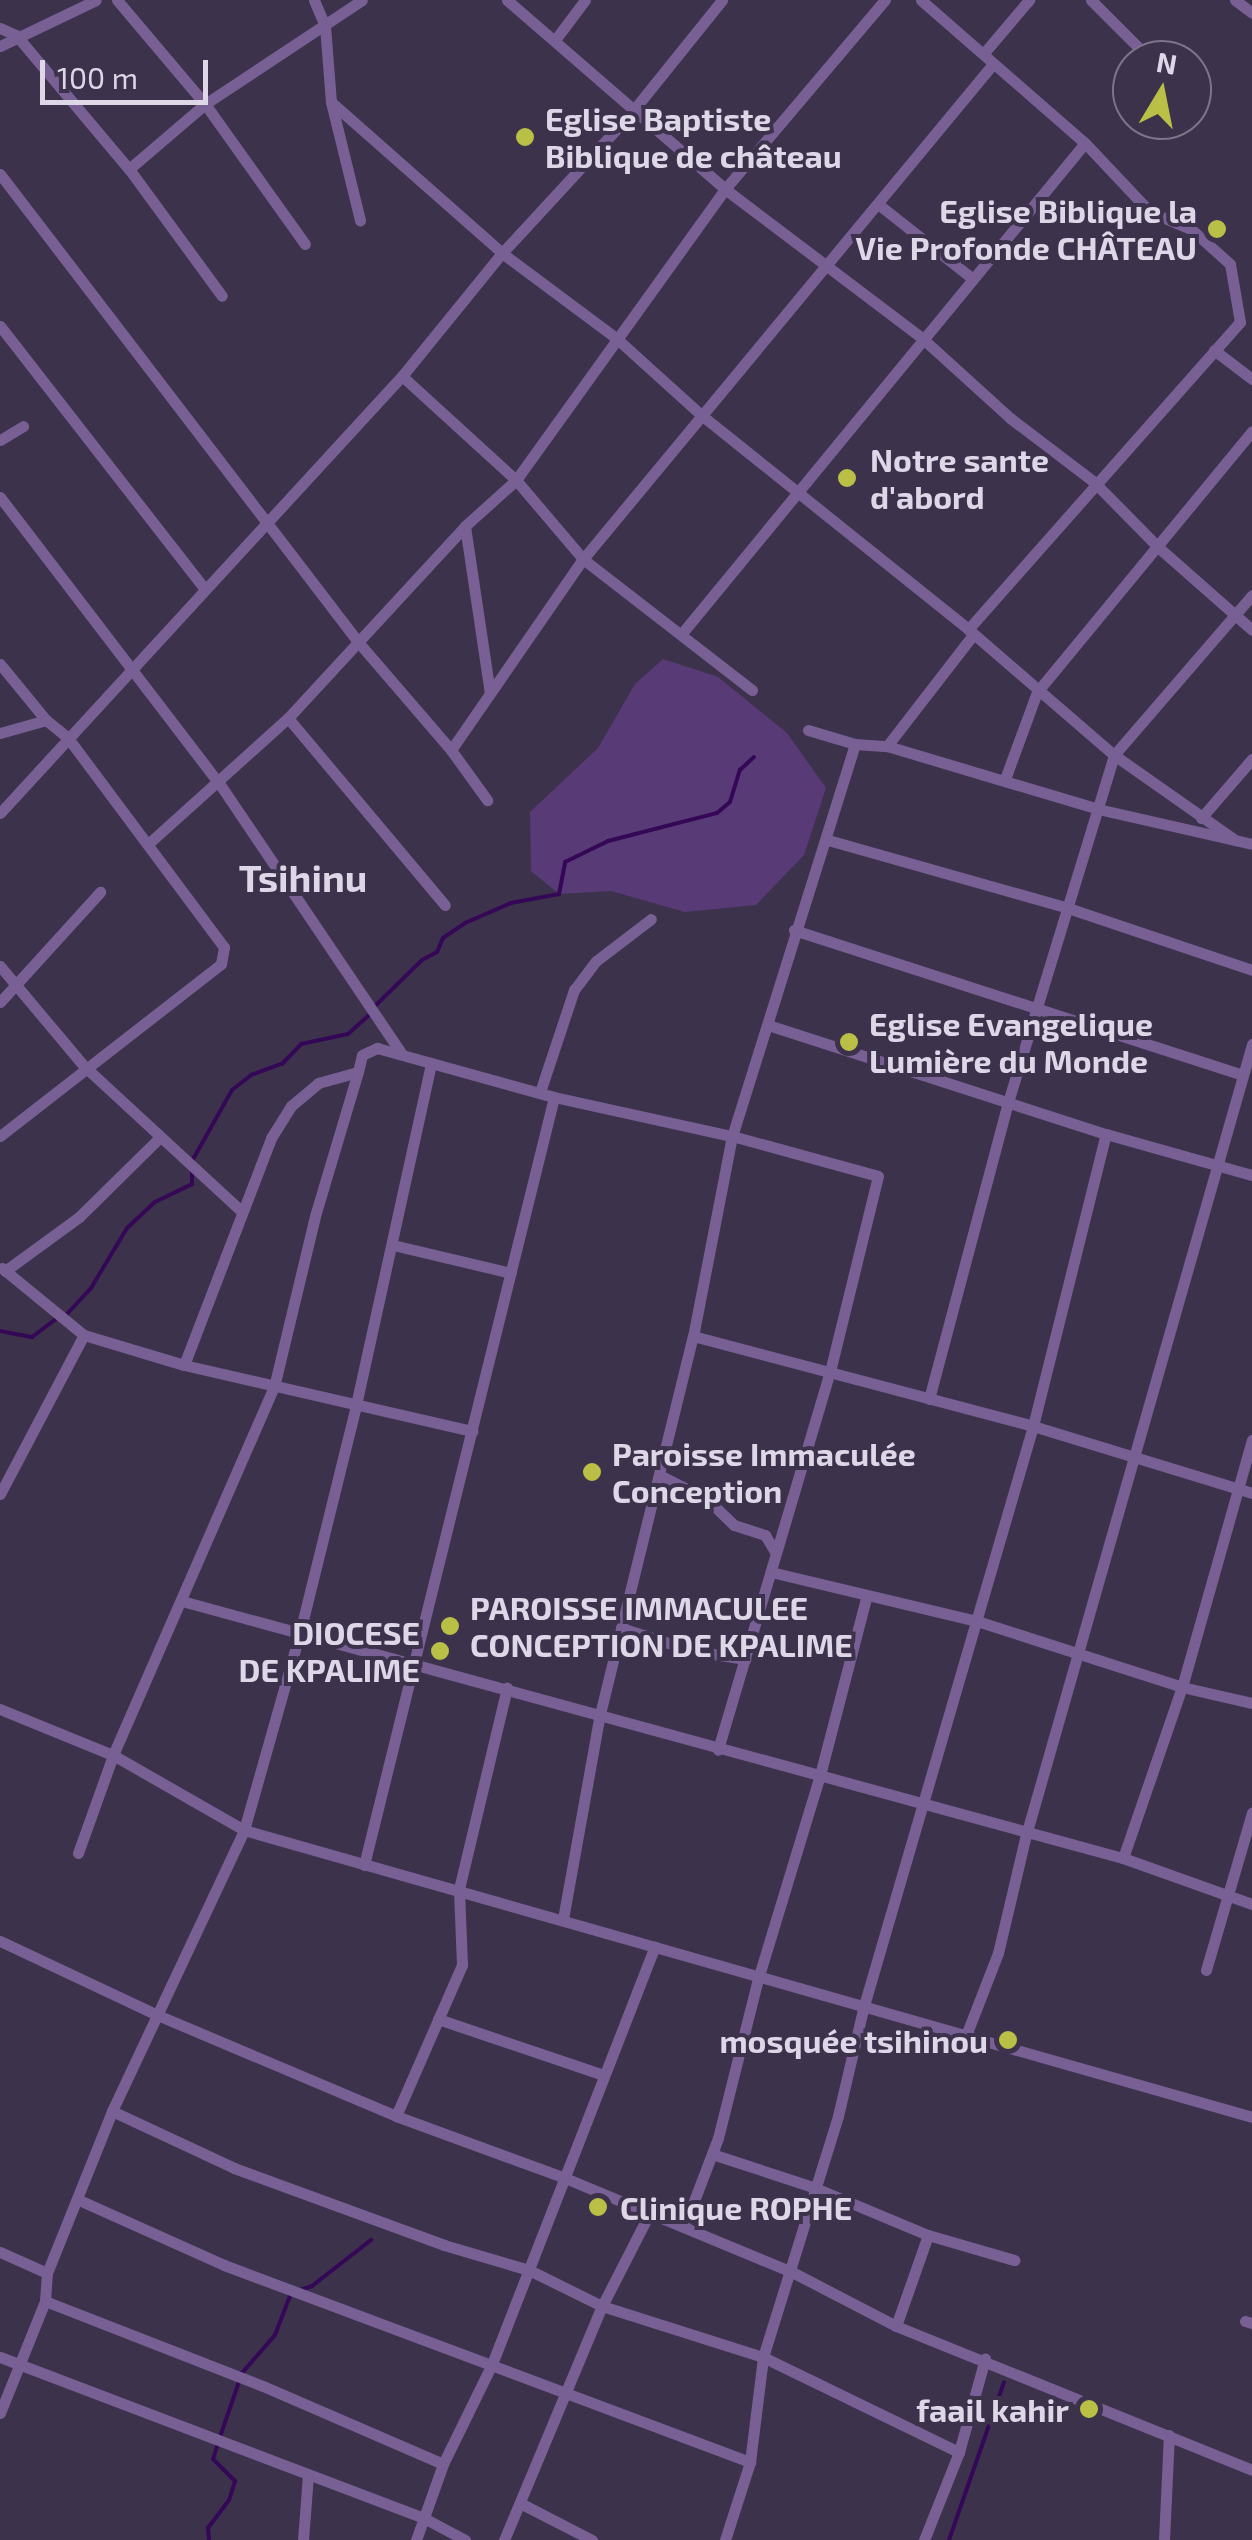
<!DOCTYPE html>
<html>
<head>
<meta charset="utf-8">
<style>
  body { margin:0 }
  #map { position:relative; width:1252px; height:2540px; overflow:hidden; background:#3d324c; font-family:"Exo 2",sans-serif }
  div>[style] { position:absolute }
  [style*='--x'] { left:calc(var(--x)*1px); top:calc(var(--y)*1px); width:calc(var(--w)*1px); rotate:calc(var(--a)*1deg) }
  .green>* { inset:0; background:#583a77 }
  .stream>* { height:4px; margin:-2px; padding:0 2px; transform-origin:2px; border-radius:2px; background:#350757 }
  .minor>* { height:11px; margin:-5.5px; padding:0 5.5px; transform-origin:5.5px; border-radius:5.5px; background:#786095 }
  .dots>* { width:28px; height:28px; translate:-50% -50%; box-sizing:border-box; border:5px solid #3d324c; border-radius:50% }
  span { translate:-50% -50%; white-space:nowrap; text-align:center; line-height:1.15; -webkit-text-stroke:8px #3d324c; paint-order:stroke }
  .poi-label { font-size:32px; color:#ded7e8; font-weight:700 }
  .left { translate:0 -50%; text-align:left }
  .right { translate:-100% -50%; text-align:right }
  .quarter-label { font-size:38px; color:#ded7e8; font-weight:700 }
  .north { position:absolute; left:1112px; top:40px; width:100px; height:100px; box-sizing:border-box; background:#3d324c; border:2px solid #7d748a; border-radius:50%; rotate:10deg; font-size:28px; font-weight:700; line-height:40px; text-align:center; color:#ded7e8 }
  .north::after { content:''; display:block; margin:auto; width:35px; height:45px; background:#bac045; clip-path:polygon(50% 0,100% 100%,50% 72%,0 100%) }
  .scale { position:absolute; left:40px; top:60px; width:168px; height:45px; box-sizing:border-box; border:5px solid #ded7e8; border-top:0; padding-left:12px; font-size:30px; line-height:35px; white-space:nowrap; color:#ded7e8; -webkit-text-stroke:8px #3d324c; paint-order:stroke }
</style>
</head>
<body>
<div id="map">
  <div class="green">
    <i style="clip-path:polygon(663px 659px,718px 677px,787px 733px,826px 788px,804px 855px,756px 905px,685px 912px,611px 891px,559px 894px,531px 871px,530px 812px,598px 748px,635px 684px)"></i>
  </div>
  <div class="stream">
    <i style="--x:375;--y:1006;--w:66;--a:-44.4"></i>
    <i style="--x:422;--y:960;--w:17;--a:-28"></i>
    <i style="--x:437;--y:952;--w:15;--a:-67"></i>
    <i style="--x:443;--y:938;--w:27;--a:-34"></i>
    <i style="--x:465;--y:923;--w:50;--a:-23.5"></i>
    <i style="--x:511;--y:903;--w:49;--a:-10.6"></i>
    <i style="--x:559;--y:894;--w:33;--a:-79"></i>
    <i style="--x:565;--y:862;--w:48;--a:-26"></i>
    <i style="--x:608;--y:841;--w:113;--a:-14.4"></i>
    <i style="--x:717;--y:813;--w:17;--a:-40"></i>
    <i style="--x:730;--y:802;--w:34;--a:-73"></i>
    <i style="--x:740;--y:770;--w:19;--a:-43"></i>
    <i style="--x:192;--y:1161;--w:81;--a:-60.6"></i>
    <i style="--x:232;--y:1090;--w:24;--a:-38"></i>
    <i style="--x:251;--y:1075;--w:33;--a:-20"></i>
    <i style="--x:282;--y:1064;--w:28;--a:-46"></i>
    <i style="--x:301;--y:1044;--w:48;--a:-12"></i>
    <i style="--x:348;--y:1034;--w:30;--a:-42"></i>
    <i style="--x:66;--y:1315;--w:37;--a:-47"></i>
    <i style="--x:91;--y:1288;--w:70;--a:-59"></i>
    <i style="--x:127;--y:1228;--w:38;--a:-43"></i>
    <i style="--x:155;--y:1202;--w:41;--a:-25.9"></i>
    <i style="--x:192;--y:1184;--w:14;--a:-90"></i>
    <i style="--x:0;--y:1331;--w:33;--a:11"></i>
    <i style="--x:32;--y:1337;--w:31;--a:-37"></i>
    <i style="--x:300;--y:2290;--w:13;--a:-18"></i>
    <i style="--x:312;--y:2286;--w:75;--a:-37.9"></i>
    <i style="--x:209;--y:2540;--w:12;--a:-95"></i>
    <i style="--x:208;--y:2528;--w:35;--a:-53"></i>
    <i style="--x:229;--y:2500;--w:20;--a:-72"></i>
    <i style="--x:235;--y:2481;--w:31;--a:-135"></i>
    <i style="--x:213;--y:2459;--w:26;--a:-72"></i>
    <i style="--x:221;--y:2434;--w:65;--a:-71"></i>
    <i style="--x:242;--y:2373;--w:50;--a:-49"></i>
    <i style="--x:275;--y:2335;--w:45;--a:-69.1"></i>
    <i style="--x:949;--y:2540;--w:167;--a:-70.8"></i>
  </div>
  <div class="minor">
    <i style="--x:117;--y:0;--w:136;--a:49.8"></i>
    <i style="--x:205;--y:104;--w:172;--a:54.5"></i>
    <i style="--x:314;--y:0;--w:28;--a:67"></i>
    <i style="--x:325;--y:26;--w:76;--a:85.5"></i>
    <i style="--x:331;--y:102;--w:228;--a:41.4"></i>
    <i style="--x:502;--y:253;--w:142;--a:36.7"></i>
    <i style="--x:616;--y:338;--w:113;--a:42.1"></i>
    <i style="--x:700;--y:414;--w:344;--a:38.7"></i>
    <i style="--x:968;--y:629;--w:193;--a:40.8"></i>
    <i style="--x:1114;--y:755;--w:148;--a:35.1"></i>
    <i style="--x:507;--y:0;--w:289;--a:40.9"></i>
    <i style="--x:725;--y:189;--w:248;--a:37.1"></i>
    <i style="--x:923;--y:339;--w:118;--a:42.2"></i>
    <i style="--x:1010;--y:418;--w:106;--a:37.3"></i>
    <i style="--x:1094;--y:482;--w:91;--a:45.4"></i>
    <i style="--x:1158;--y:547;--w:125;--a:41.4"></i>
    <i style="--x:921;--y:0;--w:218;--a:41.1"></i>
    <i style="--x:1085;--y:143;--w:95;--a:46.7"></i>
    <i style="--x:1150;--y:212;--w:44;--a:22.5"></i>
    <i style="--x:1191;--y:229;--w:52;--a:41.9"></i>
    <i style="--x:1230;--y:264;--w:59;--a:80.2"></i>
    <i style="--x:1240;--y:322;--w:410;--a:131.5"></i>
    <i style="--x:1091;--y:0;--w:85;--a:45"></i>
    <i style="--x:1235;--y:0;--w:21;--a:37"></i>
    <i style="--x:0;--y:28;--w:17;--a:24"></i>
    <i style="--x:16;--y:35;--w:175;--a:49.9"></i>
    <i style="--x:129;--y:169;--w:157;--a:53.8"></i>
    <i style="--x:555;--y:40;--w:50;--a:-53.1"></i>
    <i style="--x:0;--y:46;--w:106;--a:-25.6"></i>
    <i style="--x:984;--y:53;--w:70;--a:-49.7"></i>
    <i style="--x:331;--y:102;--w:122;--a:76.2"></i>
    <i style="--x:129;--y:169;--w:100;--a:-40.5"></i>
    <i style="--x:205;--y:104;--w:188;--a:-33.5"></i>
    <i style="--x:0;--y:174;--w:591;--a:52.57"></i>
    <i style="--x:359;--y:643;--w:141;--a:49.3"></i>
    <i style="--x:451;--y:750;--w:232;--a:-55.4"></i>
    <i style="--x:583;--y:559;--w:643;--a:-50.37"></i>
    <i style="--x:878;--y:204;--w:121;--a:38.3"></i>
    <i style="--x:0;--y:326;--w:332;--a:52.1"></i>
    <i style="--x:1214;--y:350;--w:48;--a:37.3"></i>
    <i style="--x:402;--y:376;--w:154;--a:42.4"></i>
    <i style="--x:516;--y:480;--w:104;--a:49.7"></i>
    <i style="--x:583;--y:559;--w:214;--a:37.8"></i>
    <i style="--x:0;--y:440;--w:27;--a:-31"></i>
    <i style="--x:0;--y:497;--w:360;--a:52.6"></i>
    <i style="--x:219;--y:783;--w:327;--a:56"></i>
    <i style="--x:465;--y:526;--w:169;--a:81.5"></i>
    <i style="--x:683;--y:632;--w:633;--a:-50.58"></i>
    <i style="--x:0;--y:664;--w:72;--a:50.6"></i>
    <i style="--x:46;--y:720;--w:28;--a:39"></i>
    <i style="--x:68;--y:738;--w:261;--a:53.3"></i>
    <i style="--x:224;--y:947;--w:17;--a:100"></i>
    <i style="--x:221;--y:964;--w:280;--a:142.1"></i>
    <i style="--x:288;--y:718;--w:244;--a:50"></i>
    <i style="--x:808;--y:730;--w:49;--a:16.6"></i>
    <i style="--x:855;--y:744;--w:32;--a:4"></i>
    <i style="--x:887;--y:746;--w:220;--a:16.6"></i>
    <i style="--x:1098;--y:809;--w:158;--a:12.8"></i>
    <i style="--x:0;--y:733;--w:48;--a:-15.8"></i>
    <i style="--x:855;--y:744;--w:411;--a:107.4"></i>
    <i style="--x:732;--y:1136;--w:204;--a:101"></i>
    <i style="--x:693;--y:1336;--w:352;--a:14.8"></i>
    <i style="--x:1033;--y:1426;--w:229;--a:17"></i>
    <i style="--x:887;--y:746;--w:139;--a:-52.3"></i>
    <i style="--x:451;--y:750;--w:62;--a:54.2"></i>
    <i style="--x:1005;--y:779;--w:93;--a:-69.8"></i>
    <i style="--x:1037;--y:692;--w:338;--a:-50.5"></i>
    <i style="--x:0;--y:813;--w:594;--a:-47.39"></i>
    <i style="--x:402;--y:376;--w:159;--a:-50.9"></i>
    <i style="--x:502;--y:253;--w:192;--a:-47.3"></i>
    <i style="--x:632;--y:112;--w:144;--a:-51.2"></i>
    <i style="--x:1201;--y:818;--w:78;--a:-49.2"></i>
    <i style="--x:828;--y:840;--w:249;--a:15.8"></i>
    <i style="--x:1068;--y:908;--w:194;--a:18.6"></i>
    <i style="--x:148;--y:844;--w:188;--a:-42"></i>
    <i style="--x:288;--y:718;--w:261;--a:-47.3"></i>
    <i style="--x:465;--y:526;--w:69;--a:-42"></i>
    <i style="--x:516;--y:480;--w:358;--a:-54.3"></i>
    <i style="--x:725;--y:189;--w:248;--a:-49.8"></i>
    <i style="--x:794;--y:930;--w:471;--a:17.9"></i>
    <i style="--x:0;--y:966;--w:131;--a:50"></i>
    <i style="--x:84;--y:1066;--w:215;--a:42.7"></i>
    <i style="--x:0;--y:1002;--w:149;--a:-47.7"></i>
    <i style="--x:768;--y:1025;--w:355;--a:17.9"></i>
    <i style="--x:1106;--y:1134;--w:152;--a:15.7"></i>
    <i style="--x:540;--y:1092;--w:108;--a:-71.6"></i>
    <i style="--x:574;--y:990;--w:36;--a:-53"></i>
    <i style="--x:596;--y:961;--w:69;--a:-37.4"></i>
    <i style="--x:393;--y:1245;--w:121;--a:13.3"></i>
    <i style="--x:2;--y:1268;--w:106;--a:39.3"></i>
    <i style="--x:5;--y:1271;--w:92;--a:-36.1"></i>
    <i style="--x:79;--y:1217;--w:111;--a:-44.6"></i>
    <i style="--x:184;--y:1365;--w:243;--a:-69"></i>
    <i style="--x:271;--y:1138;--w:38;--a:-58"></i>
    <i style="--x:291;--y:1106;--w:35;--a:-40"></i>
    <i style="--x:318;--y:1083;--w:41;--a:-15.4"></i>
    <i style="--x:358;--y:1072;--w:17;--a:-77"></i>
    <i style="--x:362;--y:1055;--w:17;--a:-25"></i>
    <i style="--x:377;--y:1048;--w:184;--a:15.5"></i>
    <i style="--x:554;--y:1097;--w:182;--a:12.4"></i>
    <i style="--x:732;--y:1136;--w:151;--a:15.3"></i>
    <i style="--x:878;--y:1176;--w:201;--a:103.8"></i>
    <i style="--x:830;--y:1371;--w:395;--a:106.5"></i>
    <i style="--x:929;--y:1399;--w:307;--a:-75.1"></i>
    <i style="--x:1008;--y:1102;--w:363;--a:-73"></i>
    <i style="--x:1114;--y:755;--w:211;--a:-49.2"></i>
    <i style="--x:659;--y:1475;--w:54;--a:26.6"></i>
    <i style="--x:707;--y:1499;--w:37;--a:44"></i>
    <i style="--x:734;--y:1525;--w:33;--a:18"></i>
    <i style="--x:765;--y:1535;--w:21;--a:59"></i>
    <i style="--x:0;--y:1494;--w:180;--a:-62.2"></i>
    <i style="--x:84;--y:1335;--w:104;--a:16.7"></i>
    <i style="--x:184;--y:1365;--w:296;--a:12.9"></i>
    <i style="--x:771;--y:1572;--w:212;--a:13.4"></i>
    <i style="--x:977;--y:1621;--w:215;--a:17.8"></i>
    <i style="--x:1182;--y:1687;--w:72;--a:12.9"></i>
    <i style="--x:182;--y:1601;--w:975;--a:15.28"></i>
    <i style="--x:1123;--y:1858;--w:137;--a:19.6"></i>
    <i style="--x:621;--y:1628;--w:77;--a:17.5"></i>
    <i style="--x:694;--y:1651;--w:52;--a:8.9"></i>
    <i style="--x:0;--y:1709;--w:122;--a:22.2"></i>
    <i style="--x:113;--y:1755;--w:151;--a:29.8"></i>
    <i style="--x:244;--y:1830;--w:1048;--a:15.89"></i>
    <i style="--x:78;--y:1853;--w:104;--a:-70.3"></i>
    <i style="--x:113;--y:1755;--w:402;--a:-66.4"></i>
    <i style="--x:274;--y:1387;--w:176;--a:-76.5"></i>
    <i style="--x:315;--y:1216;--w:150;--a:-73.4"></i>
    <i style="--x:1123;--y:1858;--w:181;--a:-71"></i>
    <i style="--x:1182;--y:1687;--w:257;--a:-74.2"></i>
    <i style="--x:364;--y:1865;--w:791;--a:-76.1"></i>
    <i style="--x:563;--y:1919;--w:208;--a:-79.8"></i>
    <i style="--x:600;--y:1714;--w:389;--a:-76.2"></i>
    <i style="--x:0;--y:1941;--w:171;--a:25.2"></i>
    <i style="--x:155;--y:2014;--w:262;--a:22.9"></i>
    <i style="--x:396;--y:2116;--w:180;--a:20.1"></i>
    <i style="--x:565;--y:2178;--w:246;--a:22.5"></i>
    <i style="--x:792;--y:2272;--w:117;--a:27.4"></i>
    <i style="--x:896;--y:2326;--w:384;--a:22"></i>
    <i style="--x:1206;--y:1970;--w:164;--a:-73.7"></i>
    <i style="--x:438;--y:2019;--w:174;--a:18.7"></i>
    <i style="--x:965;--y:2038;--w:91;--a:-68.8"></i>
    <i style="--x:998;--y:1953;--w:121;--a:-76.7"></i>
    <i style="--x:1026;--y:1835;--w:823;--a:-74.05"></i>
    <i style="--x:112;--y:2111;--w:135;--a:25"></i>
    <i style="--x:234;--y:2168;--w:224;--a:20.1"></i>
    <i style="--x:444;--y:2245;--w:89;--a:16.4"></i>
    <i style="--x:529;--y:2270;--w:81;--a:26.3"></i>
    <i style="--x:602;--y:2306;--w:169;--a:17.6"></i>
    <i style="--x:763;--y:2357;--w:218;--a:25.9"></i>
    <i style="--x:396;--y:2116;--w:165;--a:-66.4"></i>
    <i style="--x:462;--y:1965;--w:76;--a:-92.3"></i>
    <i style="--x:459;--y:1889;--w:207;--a:-76.6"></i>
    <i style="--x:712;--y:2154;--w:106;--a:18.1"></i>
    <i style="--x:813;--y:2187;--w:125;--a:22.7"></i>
    <i style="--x:928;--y:2235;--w:90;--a:16.2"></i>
    <i style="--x:79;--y:2200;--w:159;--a:24.1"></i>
    <i style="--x:224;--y:2265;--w:562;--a:20.53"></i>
    <i style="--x:684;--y:2227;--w:95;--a:-69.1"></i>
    <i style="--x:718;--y:2138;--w:164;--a:-75.9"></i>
    <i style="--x:758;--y:1979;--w:213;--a:-73.1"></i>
    <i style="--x:820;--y:1775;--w:183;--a:-75.4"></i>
    <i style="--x:0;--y:2252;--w:51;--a:24.1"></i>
    <i style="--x:45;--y:2301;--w:234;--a:21.3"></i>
    <i style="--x:263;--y:2386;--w:196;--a:23.4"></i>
    <i style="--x:1245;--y:2321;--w:7;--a:16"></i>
    <i style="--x:896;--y:2326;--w:96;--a:-70.6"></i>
    <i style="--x:0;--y:2357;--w:451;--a:20.8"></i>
    <i style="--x:422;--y:2517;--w:49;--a:28.1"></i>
    <i style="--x:0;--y:2413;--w:121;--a:-68.1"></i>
    <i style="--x:45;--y:2301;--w:28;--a:-86"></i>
    <i style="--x:47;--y:2273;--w:175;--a:-68.1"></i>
    <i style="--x:112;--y:2111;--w:310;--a:-64.8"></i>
    <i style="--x:244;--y:1830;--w:206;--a:-74.2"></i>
    <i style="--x:300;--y:1632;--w:234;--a:-76.1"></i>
    <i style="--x:356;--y:1405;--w:350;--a:-77.6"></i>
    <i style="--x:520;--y:2503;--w:81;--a:27.2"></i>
    <i style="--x:303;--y:2540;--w:65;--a:-85.6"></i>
    <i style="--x:416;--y:2540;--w:81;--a:-70.4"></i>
    <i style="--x:443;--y:2464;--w:111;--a:-63.9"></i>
    <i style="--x:492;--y:2364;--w:448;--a:-68.7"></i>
    <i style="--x:504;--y:2540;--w:254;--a:-67.3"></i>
    <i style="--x:602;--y:2306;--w:101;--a:-62.9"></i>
    <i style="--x:725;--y:2540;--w:82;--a:-72.2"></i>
    <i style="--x:750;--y:2462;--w:106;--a:-82.9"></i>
    <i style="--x:763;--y:2357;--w:252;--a:-72.7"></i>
    <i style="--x:838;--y:2116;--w:110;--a:-76.8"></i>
    <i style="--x:863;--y:2009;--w:607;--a:-73.74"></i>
    <i style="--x:1033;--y:1426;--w:301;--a:-76"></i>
    <i style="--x:924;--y:2540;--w:95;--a:-68.3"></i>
    <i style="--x:959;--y:2452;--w:97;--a:-74.4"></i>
    <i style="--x:1164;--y:2540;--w:105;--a:-87.3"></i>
  </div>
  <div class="dots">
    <i style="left:525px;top:137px;background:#bac045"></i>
    <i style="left:1217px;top:229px;background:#bac045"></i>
    <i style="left:847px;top:478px;background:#bac045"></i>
    <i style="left:849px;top:1042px;background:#bac045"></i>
    <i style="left:592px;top:1472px;background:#bac045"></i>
    <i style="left:450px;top:1626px;background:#bac045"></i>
    <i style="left:440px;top:1651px;background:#bac045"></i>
    <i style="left:1008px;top:2040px;background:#bac045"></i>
    <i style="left:598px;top:2207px;background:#bac045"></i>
    <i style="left:1089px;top:2409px;background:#bac045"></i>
  </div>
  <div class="poi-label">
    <span class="left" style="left:545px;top:137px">Eglise Baptiste<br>Biblique de château</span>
    <span class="right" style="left:1197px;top:229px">Eglise Biblique la<br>Vie Profonde CHÂTEAU</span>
    <span class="left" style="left:870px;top:478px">Notre sante<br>d'abord</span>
    <span class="left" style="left:869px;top:1042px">Eglise Evangelique<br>Lumière du Monde</span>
    <span class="left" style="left:612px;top:1472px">Paroisse Immaculée<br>Conception</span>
    <span class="left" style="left:470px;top:1626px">PAROISSE IMMACULEE<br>CONCEPTION DE KPALIME</span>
    <span class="right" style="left:420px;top:1651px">DIOCESE<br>DE KPALIME</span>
    <span class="right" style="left:988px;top:2040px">mosquée tsihinou</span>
    <span class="left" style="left:620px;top:2207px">Clinique ROPHE</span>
    <span class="right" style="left:1069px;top:2409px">faail kahir</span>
  </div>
  <div class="quarter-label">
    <span style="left:303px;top:878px">Tsihinu</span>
  </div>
  <div class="north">N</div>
  <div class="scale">100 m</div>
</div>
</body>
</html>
